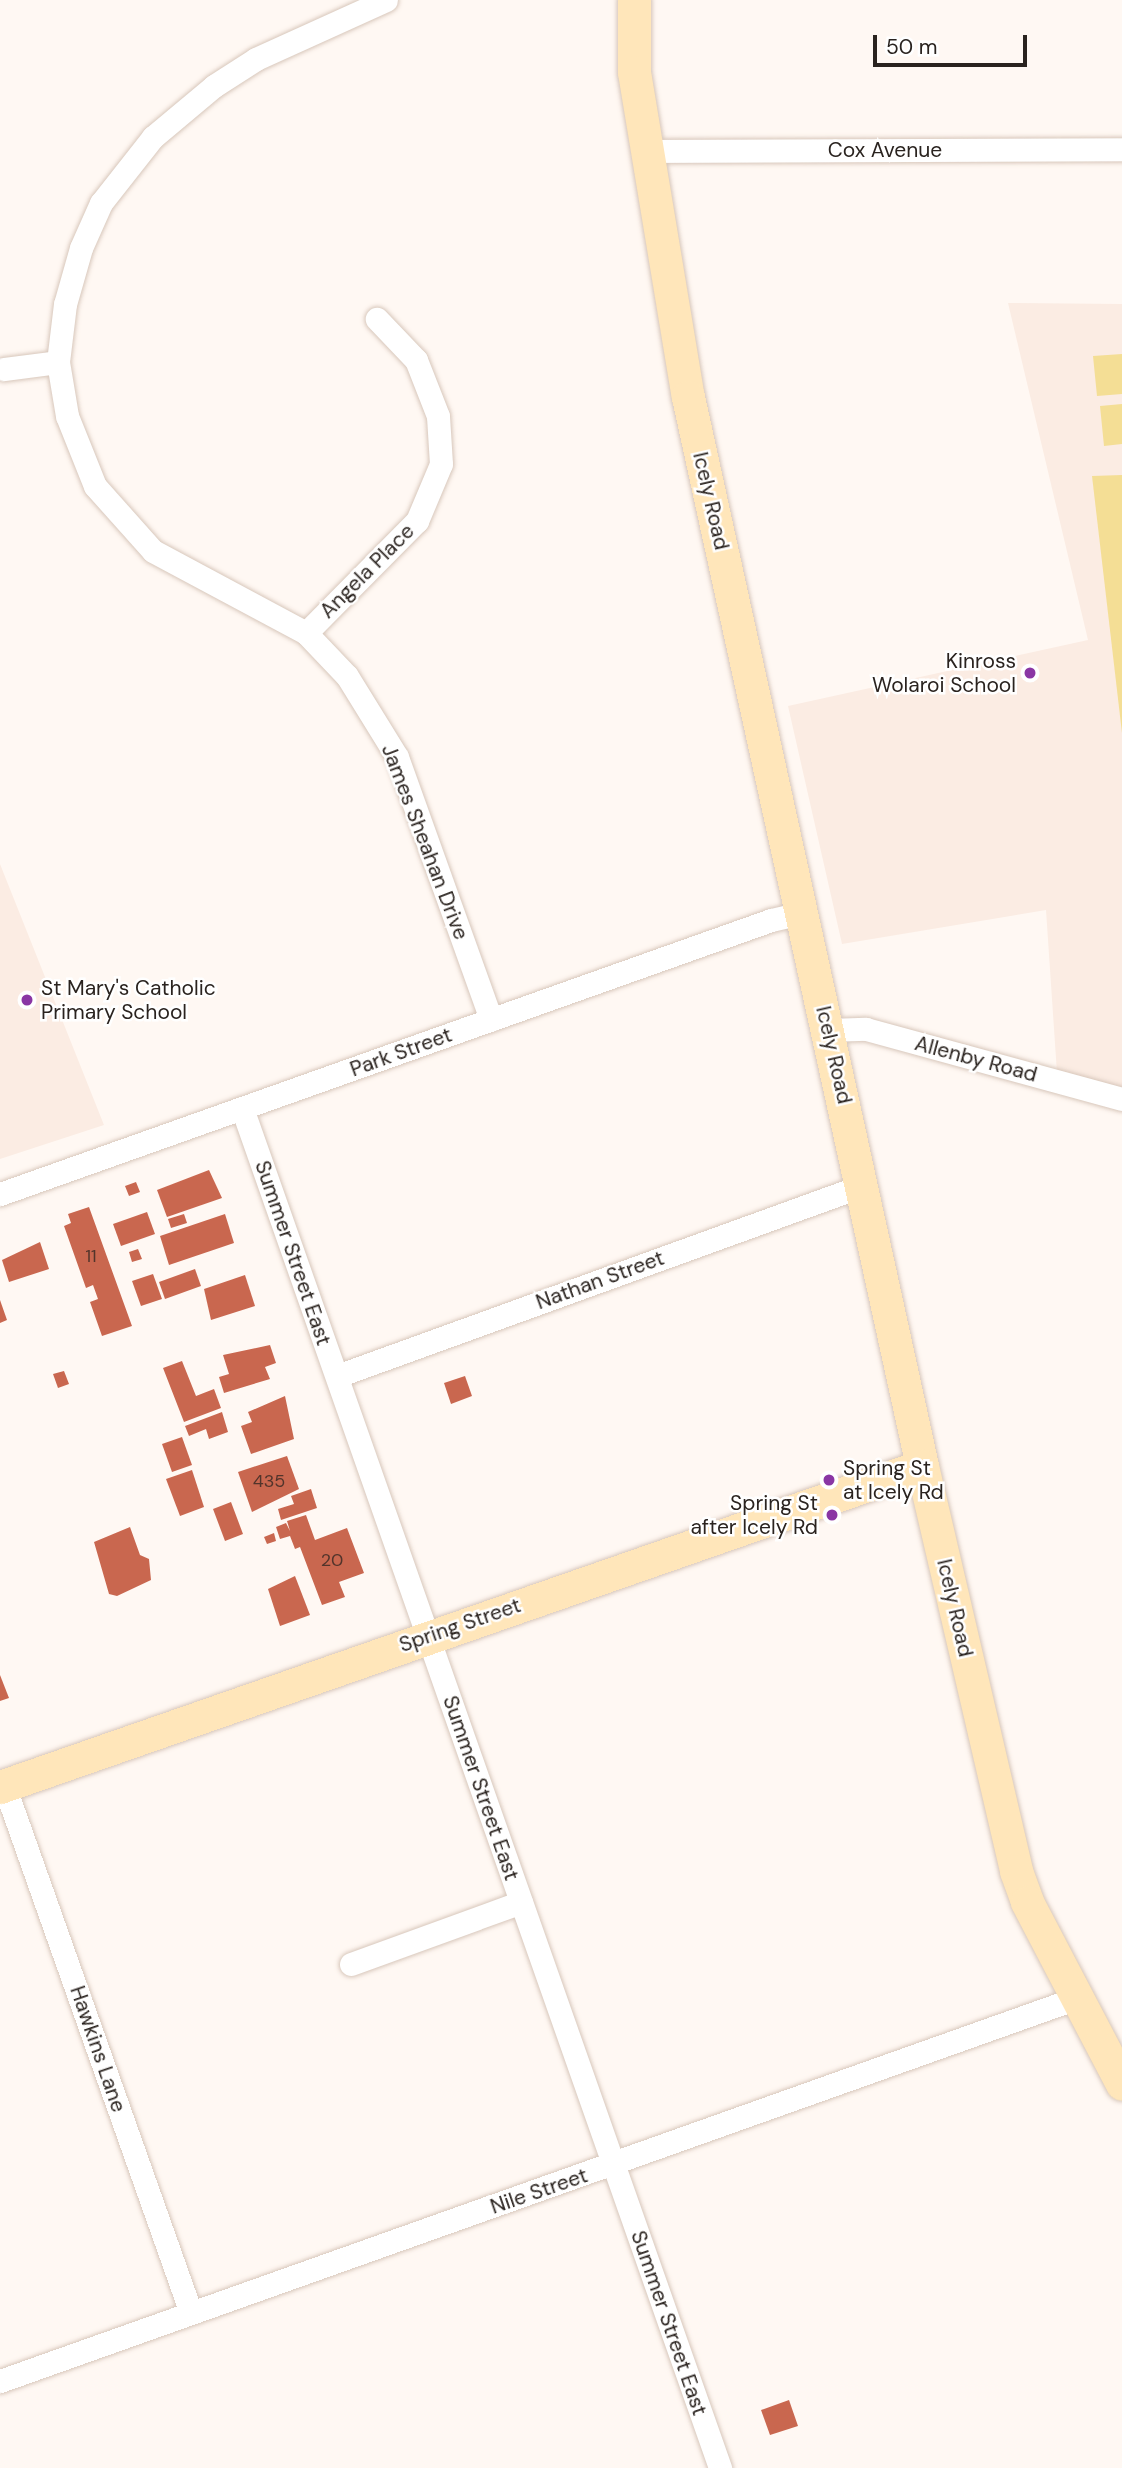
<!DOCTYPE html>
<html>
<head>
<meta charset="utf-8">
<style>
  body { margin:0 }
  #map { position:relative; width:1122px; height:2468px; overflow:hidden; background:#fff8f3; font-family:"DM Sans",sans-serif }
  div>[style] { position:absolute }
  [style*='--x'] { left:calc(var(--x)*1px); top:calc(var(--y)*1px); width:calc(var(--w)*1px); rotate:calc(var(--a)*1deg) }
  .built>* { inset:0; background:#fbece3 }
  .green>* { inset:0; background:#f4de95 }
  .building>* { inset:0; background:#c9674f }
  .roads { filter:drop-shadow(0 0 2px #d8c7bb) drop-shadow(0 0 2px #d8c7bb) }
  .street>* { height:23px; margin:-11.5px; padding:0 11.5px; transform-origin:11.5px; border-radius:11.5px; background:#fff }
  .secondary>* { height:33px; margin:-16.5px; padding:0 16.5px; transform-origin:16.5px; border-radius:16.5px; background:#ffe6ba }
  .dots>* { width:19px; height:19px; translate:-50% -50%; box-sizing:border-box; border:4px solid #fff; border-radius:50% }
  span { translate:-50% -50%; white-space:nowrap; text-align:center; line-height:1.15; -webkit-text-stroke:5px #fff; paint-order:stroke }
  .number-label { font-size:18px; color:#52342b }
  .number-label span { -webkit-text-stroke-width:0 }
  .street-label { font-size:21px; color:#2a231f }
  .poi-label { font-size:21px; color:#2a231f }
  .right { translate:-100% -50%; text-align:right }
  .left { translate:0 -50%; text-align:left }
  .scale { position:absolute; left:873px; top:35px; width:154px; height:32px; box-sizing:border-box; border:4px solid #2a231f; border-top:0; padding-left:9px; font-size:21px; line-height:24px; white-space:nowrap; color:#2a231f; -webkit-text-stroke:5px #fff; paint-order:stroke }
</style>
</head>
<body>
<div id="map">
  <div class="built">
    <i style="clip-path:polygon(1008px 303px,1122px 304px,1122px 1102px,1058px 1088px,1046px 910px,842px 944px,788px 706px,1088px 640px)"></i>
    <i style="clip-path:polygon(0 864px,104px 1125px,0 1159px)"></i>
  </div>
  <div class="green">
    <i style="clip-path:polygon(1122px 354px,1122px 394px,1097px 396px,1093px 356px)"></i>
    <i style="clip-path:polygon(1122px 404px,1122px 444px,1104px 446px,1100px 406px)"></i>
    <i style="clip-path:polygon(1122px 475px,1122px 733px,1092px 476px)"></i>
  </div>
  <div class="building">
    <i style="clip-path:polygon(209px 1170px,222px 1198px,167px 1217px,157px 1190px)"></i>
    <i style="clip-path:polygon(136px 1182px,140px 1192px,129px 1196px,125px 1186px)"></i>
    <i style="clip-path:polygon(89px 1207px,132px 1326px,102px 1336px,90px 1302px,98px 1299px,93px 1285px,86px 1288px,64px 1226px,71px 1223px,68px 1214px)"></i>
    <i style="clip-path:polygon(147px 1212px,155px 1234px,121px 1246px,113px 1224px)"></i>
    <i style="clip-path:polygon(184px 1214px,187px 1223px,171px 1228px,168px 1219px)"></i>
    <i style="clip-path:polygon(225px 1214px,234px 1243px,169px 1265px,160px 1236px)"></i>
    <i style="clip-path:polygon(40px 1242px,49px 1269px,9px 1282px,2px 1260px)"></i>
    <i style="clip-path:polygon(138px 1249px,142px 1259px,132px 1262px,129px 1252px)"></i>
    <i style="clip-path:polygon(195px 1269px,201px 1286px,165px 1299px,159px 1282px)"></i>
    <i style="clip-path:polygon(153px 1274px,162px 1299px,141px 1306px,132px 1281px)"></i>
    <i style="clip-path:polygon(245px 1275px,255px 1306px,211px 1320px,204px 1289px)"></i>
    <i style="clip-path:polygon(0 1300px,7px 1320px,0 1323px)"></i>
    <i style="clip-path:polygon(270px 1345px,276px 1363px,265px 1367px,270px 1379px,224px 1393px,219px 1377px,229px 1374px,223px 1355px)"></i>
    <i style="clip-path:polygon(182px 1361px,196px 1396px,214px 1389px,221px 1408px,184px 1422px,163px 1368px)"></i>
    <i style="clip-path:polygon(64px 1371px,69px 1384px,58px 1388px,53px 1374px)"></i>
    <i style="clip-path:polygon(465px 1376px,472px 1396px,451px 1404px,444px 1383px)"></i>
    <i style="clip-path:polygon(285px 1396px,294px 1439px,251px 1454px,241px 1426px,252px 1422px,248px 1412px)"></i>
    <i style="clip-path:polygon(222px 1412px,228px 1432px,209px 1439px,206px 1429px,189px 1436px,185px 1426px)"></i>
    <i style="clip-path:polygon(182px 1437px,192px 1465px,172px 1472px,162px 1444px)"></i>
    <i style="clip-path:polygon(287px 1456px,299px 1489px,252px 1512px,238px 1472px)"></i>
    <i style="clip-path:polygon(192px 1470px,204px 1507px,180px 1516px,166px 1479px)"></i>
    <i style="clip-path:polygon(311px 1489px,317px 1508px,281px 1520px,278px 1509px,294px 1504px,291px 1496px)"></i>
    <i style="clip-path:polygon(231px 1502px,243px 1534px,225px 1541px,213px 1509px)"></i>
    <i style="clip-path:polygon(306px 1515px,315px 1540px,347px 1528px,364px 1573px,339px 1582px,345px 1597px,322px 1605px,300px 1547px,295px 1549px,290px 1536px,280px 1539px,276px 1527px,286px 1523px,290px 1531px,287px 1521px)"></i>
    <i style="clip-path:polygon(130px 1527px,140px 1555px,149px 1559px,151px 1580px,117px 1596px,109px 1594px,94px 1542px)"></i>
    <i style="clip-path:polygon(274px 1533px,276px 1541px,267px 1544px,264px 1537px)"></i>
    <i style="clip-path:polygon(295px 1576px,310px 1615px,280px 1626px,268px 1589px)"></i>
    <i style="clip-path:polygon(0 1675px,9px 1698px,0 1701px)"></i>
    <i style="clip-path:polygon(789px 2400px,798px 2426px,770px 2435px,761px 2410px)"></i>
  </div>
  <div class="roads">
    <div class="street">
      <i style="--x:386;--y:0;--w:143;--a:155.6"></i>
      <i style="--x:256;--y:59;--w:50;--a:147.3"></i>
      <i style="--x:214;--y:86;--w:80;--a:140.1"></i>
      <i style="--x:153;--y:137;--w:84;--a:128.2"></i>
      <i style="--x:101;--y:203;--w:49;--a:114"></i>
      <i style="--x:81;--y:248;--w:58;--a:105.9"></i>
      <i style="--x:65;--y:304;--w:58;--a:96.9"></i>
      <i style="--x:58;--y:362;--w:55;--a:80.5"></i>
      <i style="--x:67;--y:416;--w:75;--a:68.2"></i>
      <i style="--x:95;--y:486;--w:87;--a:48.3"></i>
      <i style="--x:153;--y:551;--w:174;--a:28.2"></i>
      <i style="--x:306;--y:633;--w:59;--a:46.4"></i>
      <i style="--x:347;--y:676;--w:95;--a:58.3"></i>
      <i style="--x:397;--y:757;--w:279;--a:70.3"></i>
      <i style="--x:649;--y:151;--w:473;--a:-0.2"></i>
      <i style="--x:4;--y:369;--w:54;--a:-7.4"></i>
      <i style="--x:306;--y:633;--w:158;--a:-45.3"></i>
      <i style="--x:417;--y:521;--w:62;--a:-67.2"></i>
      <i style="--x:441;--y:464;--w:48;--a:-93.6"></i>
      <i style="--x:438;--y:416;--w:60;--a:-111.4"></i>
      <i style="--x:416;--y:360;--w:57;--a:-133.6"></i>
      <i style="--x:828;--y:1030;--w:38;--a:-2"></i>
      <i style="--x:866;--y:1029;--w:265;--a:15.3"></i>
      <i style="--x:242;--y:1108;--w:1442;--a:70.63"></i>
      <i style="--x:0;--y:1194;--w:818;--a:-19.56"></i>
      <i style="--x:771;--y:920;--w:32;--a:-13"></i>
      <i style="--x:337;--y:1376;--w:561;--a:-19.92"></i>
      <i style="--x:4;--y:1785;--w:560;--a:70.5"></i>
      <i style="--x:351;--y:1964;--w:181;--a:-20"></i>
      <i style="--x:0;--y:2381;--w:1143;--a:-19.58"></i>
    </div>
    <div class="secondary">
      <i style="--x:634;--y:0;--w:72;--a:90"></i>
      <i style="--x:634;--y:72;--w:329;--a:80.6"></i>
      <i style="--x:688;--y:397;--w:1094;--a:77.65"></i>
      <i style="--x:922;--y:1466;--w:416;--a:76.9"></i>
      <i style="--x:1016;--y:1871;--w:33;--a:70"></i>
      <i style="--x:1027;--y:1902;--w:205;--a:62.4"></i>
      <i style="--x:0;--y:1787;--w:976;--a:-19.2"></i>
    </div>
  </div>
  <div class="dots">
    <i style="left:1030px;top:673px;background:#8a36a4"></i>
    <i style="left:27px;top:1000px;background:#8a36a4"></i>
    <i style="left:829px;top:1480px;background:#8a36a4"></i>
    <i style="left:832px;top:1515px;background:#8a36a4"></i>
  </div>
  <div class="number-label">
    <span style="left:91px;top:1256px">11</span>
    <span style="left:269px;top:1481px">435</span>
    <span style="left:332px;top:1560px">20</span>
  </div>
  <div class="street-label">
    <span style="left:885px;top:150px">Cox Avenue</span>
    <span style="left:711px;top:501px;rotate:77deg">Icely Road</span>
    <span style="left:367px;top:571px;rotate:-45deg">Angela Place</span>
    <span style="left:425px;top:842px;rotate:69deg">James Sheahan Drive</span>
    <span style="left:401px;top:1052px;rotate:-20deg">Park Street</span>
    <span style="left:834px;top:1055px;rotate:77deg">Icely Road</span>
    <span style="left:976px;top:1059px;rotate:15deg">Allenby Road</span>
    <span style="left:293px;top:1253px;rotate:71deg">Summer Street East</span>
    <span style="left:600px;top:1280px;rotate:-20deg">Nathan Street</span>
    <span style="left:955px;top:1608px;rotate:77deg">Icely Road</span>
    <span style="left:460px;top:1625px;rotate:-19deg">Spring Street</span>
    <span style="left:481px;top:1788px;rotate:71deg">Summer Street East</span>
    <span style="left:98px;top:2049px;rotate:71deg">Hawkins Lane</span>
    <span style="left:539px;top:2191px;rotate:-19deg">Nile Street</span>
    <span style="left:669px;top:2323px;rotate:71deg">Summer Street East</span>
  </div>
  <div class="poi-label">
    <span class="right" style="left:1016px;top:673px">Kinross<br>Wolaroi School</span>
    <span class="left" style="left:41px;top:1000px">St Mary's Catholic<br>Primary School</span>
    <span class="left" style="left:843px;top:1480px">Spring St<br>at Icely Rd</span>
    <span class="right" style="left:818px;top:1515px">Spring St<br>after Icely Rd</span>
  </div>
  <div class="scale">50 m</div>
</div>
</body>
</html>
